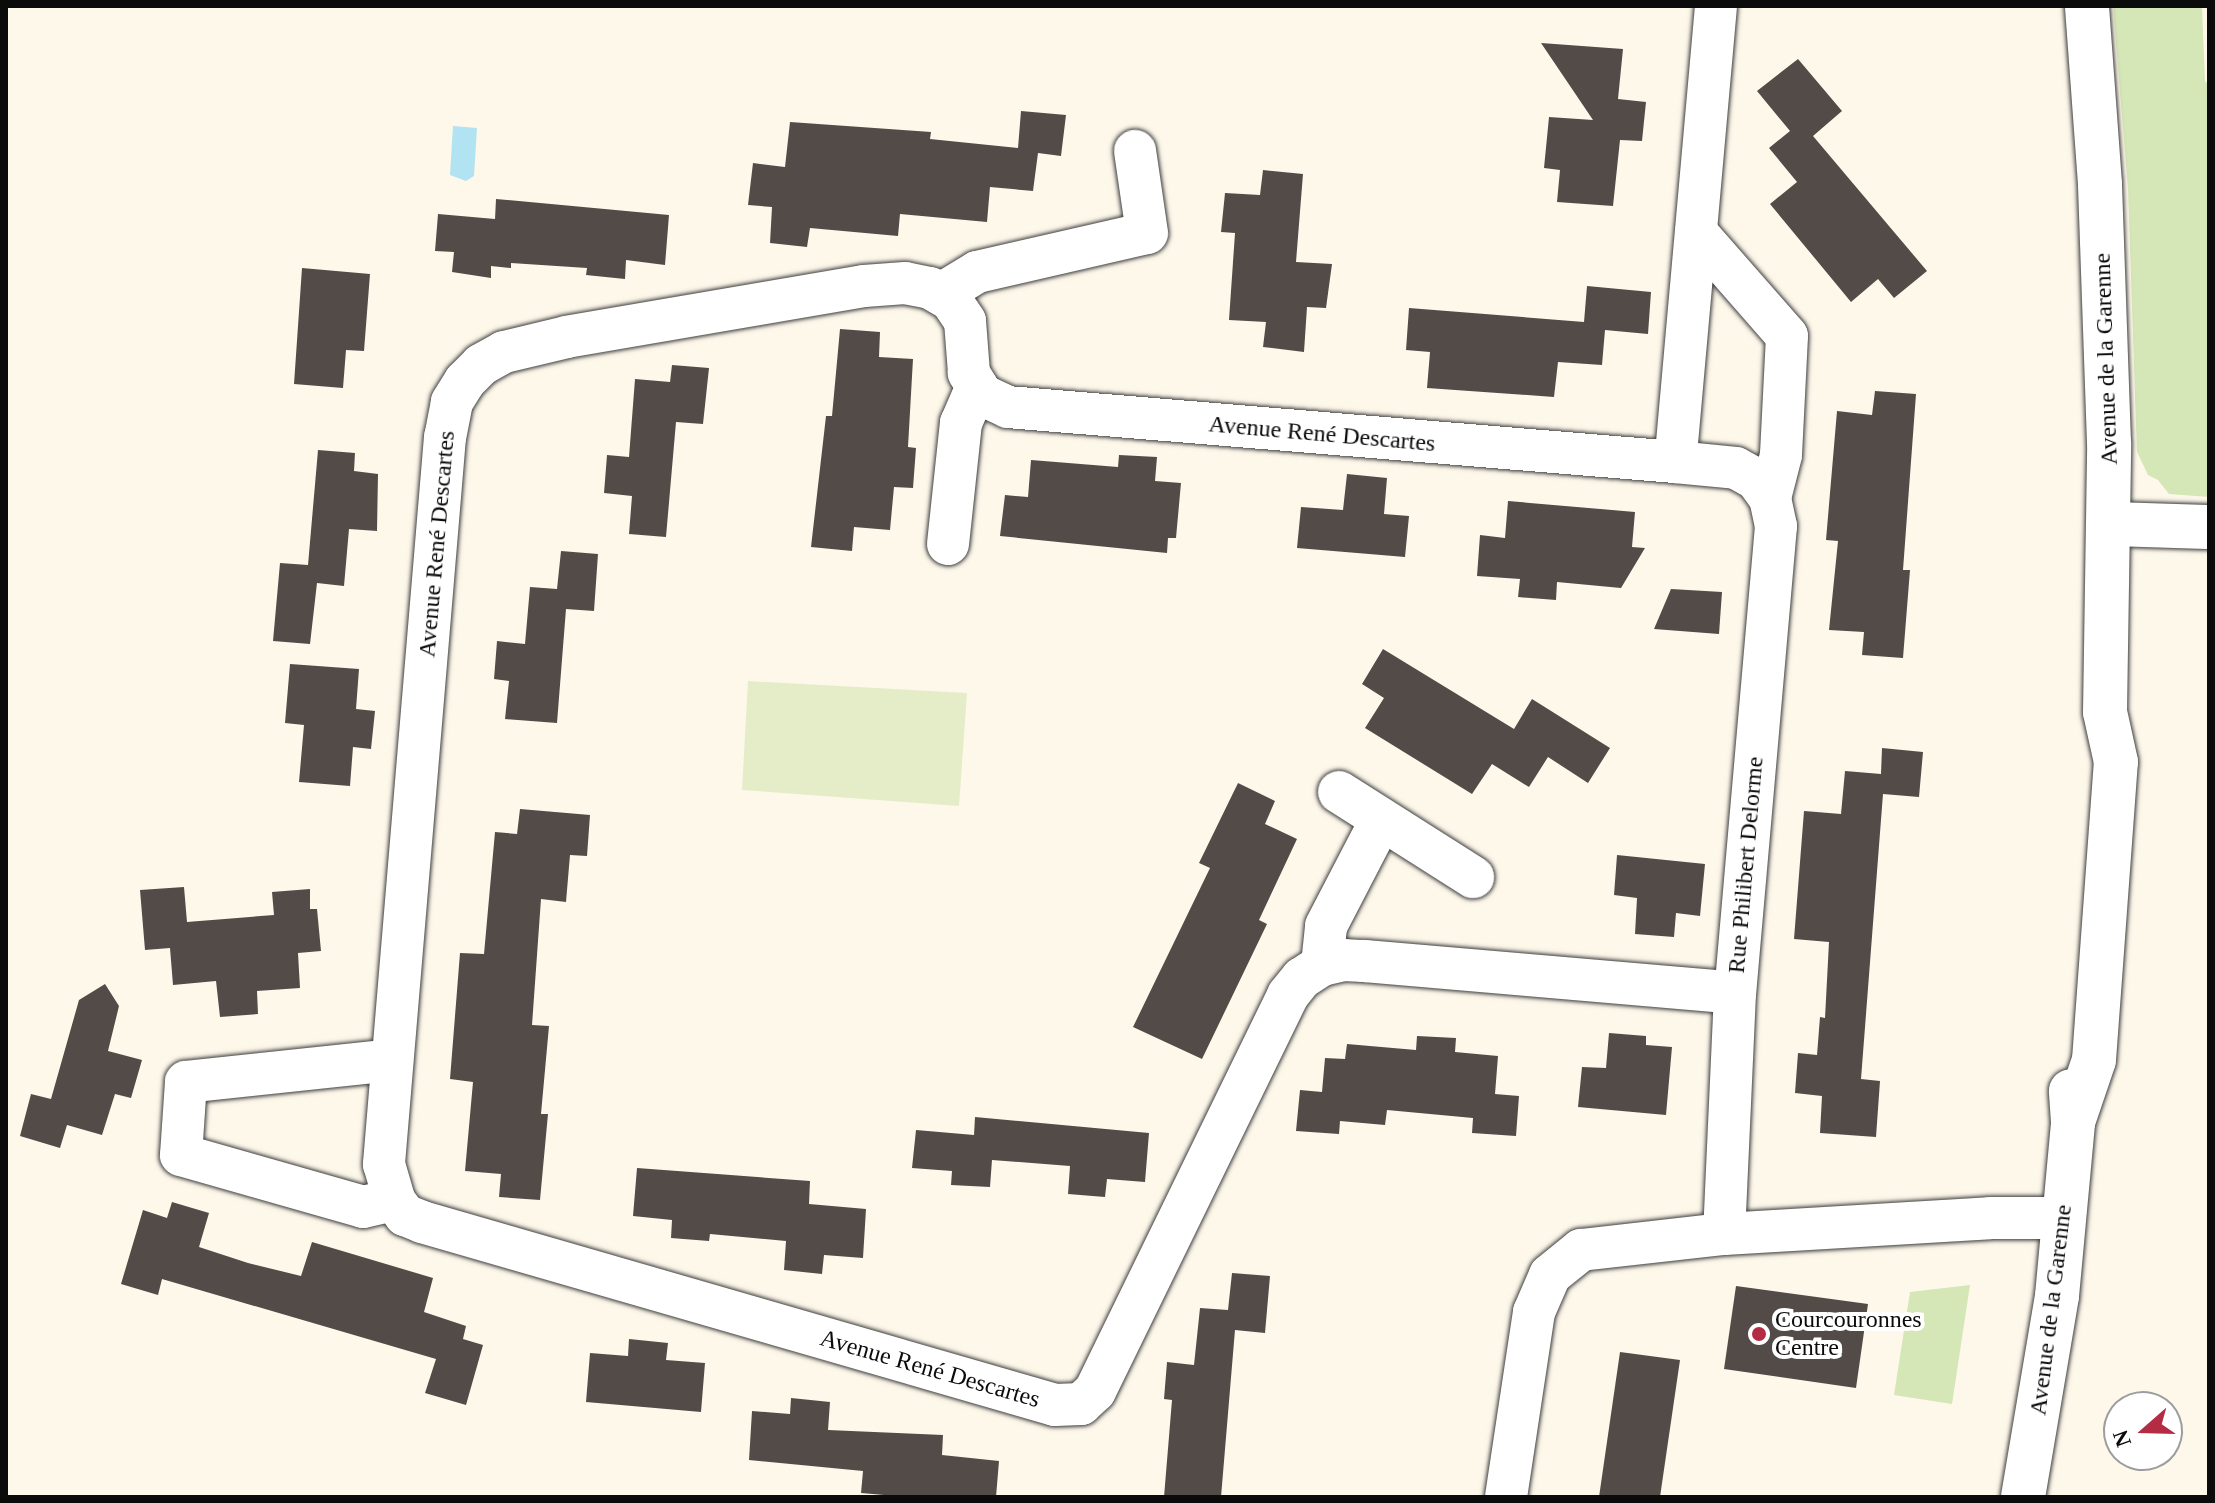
<!DOCTYPE html>
<html>
<head>
<meta charset="utf-8">
<style>
  body { margin:0 }
  #map { position:relative; width:2215px; height:1503px; overflow:hidden; background:#fef8eb; font-family:Georgia,serif }
  div>[style] { position:absolute }
  [style*='--x'] { left:calc(var(--x)*1px); top:calc(var(--y)*1px); width:calc(var(--w)*1px); rotate:calc(var(--a)*1deg) }
  .green>* { inset:0; background:#d5e6b7 }
  .pitch>* { inset:0; background:#e5edc8 }
  .water>* { inset:0; background:#b2e3f2 }
  .building>* { inset:0; background:#534b48 }
  .roads { filter:drop-shadow(0 0 2px #3e3e3e) drop-shadow(0 0 2px #3e3e3e) }
  .minor>* { height:42px; margin:-21px; padding:0 21px; transform-origin:21px; border-radius:21px; background:#fff }
  .tertiary>* { height:44px; margin:-22px; padding:0 22px; transform-origin:22px; border-radius:22px; background:#fff }
  .dots>* { width:22px; height:22px; translate:-50% -50%; box-sizing:border-box; border:4px solid #fff; border-radius:50% }
  span { translate:-50% -50%; white-space:nowrap; text-align:center; line-height:1.15; -webkit-text-stroke:8px #fff; paint-order:stroke }
  .street-label { font-size:24px; color:#0b0b0b }
  .poi-label { font-size:24px; color:#0b0b0b }
  .left { translate:0 -50%; text-align:left }
  .frame { position:absolute; inset:0; border:8px solid #0b0b0b; pointer-events:none }
  .north { position:absolute; left:2103px; top:1391px; width:80px; height:80px; box-sizing:border-box; background:#fff; border:2px solid #9d9d9d; border-radius:50%; rotate:250deg; font-size:22px; font-weight:700; line-height:32px; text-align:center; color:#0b0b0b }
  .north::after { content:''; display:block; margin:auto; width:28px; height:36px; background:#b32c44; clip-path:polygon(50% 0,100% 100%,50% 72%,0 100%) }
</style>
</head>
<body>
<div id="map">
  <div class="green">
    <i style="clip-path:polygon(2113px 6px,2202px 6px,2205px 82px,2209px 83px,2209px 497px,2169px 494px,2158px 480px,2148px 475px,2137px 452px,2128px 189px)"></i>
    <i style="clip-path:polygon(1970px 1285px,1952px 1404px,1894px 1395px,1910px 1292px)"></i>
  </div>
  <div class="pitch">
    <i style="clip-path:polygon(748px 681px,967px 693px,959px 806px,742px 790px)"></i>
  </div>
  <div class="water">
    <i style="clip-path:polygon(453px 126px,477px 128px,474px 176px,466px 181px,450px 175px)"></i>
  </div>
  <div class="building">
    <i style="clip-path:polygon(1541px 43px,1623px 49px,1618px 99px,1646px 102px,1642px 141px,1620px 140px,1613px 206px,1557px 202px,1560px 170px,1544px 168px,1549px 117px,1593px 120px)"></i>
    <i style="clip-path:polygon(1798px 59px,1842px 111px,1813px 136px,1927px 271px,1894px 298px,1878px 279px,1851px 302px,1770px 204px,1797px 182px,1769px 148px,1790px 131px,1757px 91px)"></i>
    <i style="clip-path:polygon(1021px 111px,1066px 115px,1061px 156px,1038px 153px,1033px 191px,990px 187px,987px 222px,900px 214px,898px 236px,810px 228px,807px 247px,770px 243px,772px 207px,748px 205px,753px 163px,785px 167px,790px 122px,931px 132px,930px 139px,1018px 148px)"></i>
    <i style="clip-path:polygon(1263px 170px,1303px 174px,1296px 262px,1332px 264px,1326px 308px,1307px 307px,1304px 352px,1263px 347px,1266px 322px,1229px 320px,1235px 233px,1221px 232px,1225px 193px,1260px 195px)"></i>
    <i style="clip-path:polygon(496px 199px,669px 215px,665px 265px,626px 260px,625px 279px,586px 275px,587px 268px,511px 263px,511px 268px,491px 266px,491px 278px,452px 272px,454px 252px,435px 251px,438px 214px,495px 219px)"></i>
    <i style="clip-path:polygon(302px 268px,370px 274px,364px 351px,346px 350px,343px 388px,294px 384px)"></i>
    <i style="clip-path:polygon(1587px 286px,1651px 292px,1648px 334px,1605px 330px,1602px 365px,1558px 362px,1554px 397px,1427px 388px,1430px 352px,1406px 350px,1409px 308px,1584px 322px)"></i>
    <i style="clip-path:polygon(840px 329px,880px 332px,879px 357px,913px 359px,908px 447px,916px 448px,913px 488px,894px 487px,890px 530px,854px 527px,852px 551px,811px 547px,826px 416px,832px 416px)"></i>
    <i style="clip-path:polygon(672px 365px,709px 368px,703px 424px,676px 422px,666px 537px,629px 534px,632px 496px,604px 493px,607px 455px,629px 457px,635px 379px,670px 382px)"></i>
    <i style="clip-path:polygon(1875px 391px,1916px 394px,1903px 570px,1910px 570px,1903px 658px,1862px 655px,1864px 632px,1829px 630px,1838px 541px,1826px 540px,1837px 411px,1872px 415px)"></i>
    <i style="clip-path:polygon(318px 450px,355px 453px,354px 471px,378px 474px,377px 531px,349px 529px,344px 586px,317px 583px,310px 644px,273px 641px,280px 563px,308px 565px)"></i>
    <i style="clip-path:polygon(1119px 455px,1157px 457px,1155px 481px,1181px 483px,1176px 538px,1168px 538px,1167px 553px,1000px 536px,1005px 495px,1028px 497px,1031px 460px,1118px 467px)"></i>
    <i style="clip-path:polygon(1347px 474px,1387px 478px,1384px 514px,1409px 516px,1405px 557px,1297px 548px,1301px 507px,1343px 510px)"></i>
    <i style="clip-path:polygon(1508px 501px,1635px 512px,1632px 547px,1645px 548px,1621px 588px,1557px 582px,1556px 600px,1518px 597px,1520px 579px,1477px 576px,1480px 535px,1505px 538px)"></i>
    <i style="clip-path:polygon(561px 551px,598px 554px,594px 611px,566px 609px,557px 723px,505px 719px,509px 681px,494px 679px,497px 641px,525px 644px,530px 587px,557px 589px)"></i>
    <i style="clip-path:polygon(1671px 589px,1722px 592px,1719px 634px,1654px 629px)"></i>
    <i style="clip-path:polygon(1383px 649px,1514px 729px,1532px 699px,1610px 748px,1588px 783px,1548px 757px,1529px 787px,1492px 764px,1472px 794px,1365px 728px,1384px 698px,1362px 684px)"></i>
    <i style="clip-path:polygon(290px 664px,359px 669px,356px 709px,375px 711px,371px 749px,353px 747px,350px 786px,299px 782px,304px 725px,285px 723px)"></i>
    <i style="clip-path:polygon(1882px 748px,1923px 752px,1919px 797px,1883px 794px,1861px 1079px,1880px 1081px,1876px 1137px,1820px 1133px,1822px 1096px,1795px 1093px,1798px 1053px,1817px 1055px,1820px 1017px,1825px 1018px,1829px 942px,1794px 939px,1804px 811px,1841px 814px,1845px 771px,1881px 774px)"></i>
    <i style="clip-path:polygon(1238px 783px,1275px 801px,1265px 824px,1297px 839px,1259px 920px,1267px 924px,1202px 1059px,1133px 1027px,1210px 868px,1199px 863px)"></i>
    <i style="clip-path:polygon(520px 809px,590px 815px,587px 856px,570px 855px,566px 902px,541px 899px,532px 1025px,549px 1026px,541px 1114px,548px 1114px,540px 1200px,499px 1197px,501px 1174px,465px 1171px,473px 1082px,450px 1079px,460px 953px,484px 954px,495px 832px,517px 834px)"></i>
    <i style="clip-path:polygon(1617px 855px,1705px 864px,1700px 916px,1676px 913px,1674px 937px,1635px 934px,1637px 898px,1614px 895px)"></i>
    <i style="clip-path:polygon(184px 887px,187px 922px,274px 915px,272px 892px,310px 889px,310px 909px,317px 909px,321px 951px,298px 953px,300px 988px,257px 991px,258px 1014px,220px 1017px,216px 981px,173px 985px,170px 948px,145px 950px,140px 890px)"></i>
    <i style="clip-path:polygon(105px 984px,119px 1006px,108px 1051px,142px 1060px,131px 1098px,115px 1094px,102px 1135px,67px 1125px,60px 1148px,20px 1136px,31px 1094px,51px 1099px,79px 1000px)"></i>
    <i style="clip-path:polygon(1609px 1033px,1646px 1036px,1646px 1045px,1672px 1047px,1666px 1115px,1578px 1107px,1582px 1067px,1606px 1068px)"></i>
    <i style="clip-path:polygon(1417px 1036px,1456px 1038px,1455px 1052px,1498px 1056px,1495px 1094px,1519px 1096px,1516px 1136px,1472px 1133px,1473px 1118px,1387px 1110px,1385px 1125px,1340px 1121px,1339px 1134px,1296px 1131px,1300px 1090px,1322px 1092px,1325px 1058px,1345px 1059px,1347px 1044px,1416px 1050px)"></i>
    <i style="clip-path:polygon(975px 1117px,1149px 1133px,1145px 1182px,1107px 1179px,1105px 1197px,1068px 1194px,1070px 1166px,992px 1160px,990px 1187px,951px 1185px,952px 1171px,912px 1168px,916px 1130px,974px 1135px)"></i>
    <i style="clip-path:polygon(637px 1168px,810px 1181px,809px 1204px,866px 1209px,863px 1258px,824px 1255px,822px 1274px,784px 1270px,786px 1241px,710px 1234px,709px 1241px,671px 1238px,672px 1220px,633px 1216px)"></i>
    <i style="clip-path:polygon(172px 1202px,209px 1213px,199px 1247px,248px 1263px,301px 1276px,312px 1242px,433px 1278px,424px 1312px,466px 1326px,463px 1339px,483px 1345px,466px 1405px,425px 1393px,436px 1359px,162px 1279px,158px 1295px,121px 1284px,143px 1210px,167px 1218px)"></i>
    <i style="clip-path:polygon(1232px 1273px,1270px 1276px,1265px 1333px,1235px 1330px,1221px 1497px,1164px 1497px,1172px 1400px,1164px 1399px,1167px 1362px,1194px 1365px,1200px 1308px,1228px 1310px)"></i>
    <i style="clip-path:polygon(1736px 1286px,1868px 1304px,1856px 1388px,1724px 1369px)"></i>
    <i style="clip-path:polygon(629px 1339px,668px 1343px,666px 1360px,705px 1363px,701px 1412px,586px 1402px,590px 1353px,628px 1356px)"></i>
    <i style="clip-path:polygon(1620px 1352px,1680px 1360px,1660px 1497px,1599px 1497px)"></i>
    <i style="clip-path:polygon(791px 1398px,830px 1402px,828px 1430px,943px 1435px,942px 1455px,999px 1461px,996px 1497px,907px 1497px,861px 1493px,863px 1471px,749px 1460px,752px 1411px,790px 1414px)"></i>
  </div>
  <div class="roads">
    <div class="minor">
      <i style="--x:1716;--y:6;--w:458;--a:95.1"></i>
      <i style="--x:1675;--y:462;--w:61;--a:5.6"></i>
      <i style="--x:1736;--y:468;--w:23;--a:29"></i>
      <i style="--x:1756;--y:479;--w:24;--a:54"></i>
      <i style="--x:1770;--y:498;--w:29;--a:78"></i>
      <i style="--x:1776;--y:526;--w:469;--a:95"></i>
      <i style="--x:1735;--y:993;--w:241;--a:92.6"></i>
      <i style="--x:1696;--y:232;--w:138;--a:48.8"></i>
      <i style="--x:1787;--y:336;--w:119;--a:92.9"></i>
      <i style="--x:1781;--y:455;--w:44;--a:104.3"></i>
      <i style="--x:941;--y:294;--w:42;--a:-31.4"></i>
      <i style="--x:977;--y:272;--w:174;--a:-12.9"></i>
      <i style="--x:1147;--y:233;--w:83;--a:-98.3"></i>
      <i style="--x:1675;--y:462;--w:669;--a:-175.29"></i>
      <i style="--x:1008;--y:407;--w:29;--a:-155"></i>
      <i style="--x:982;--y:395;--w:26;--a:-121"></i>
      <i style="--x:969;--y:373;--w:52;--a:-94.4"></i>
      <i style="--x:965;--y:321;--w:25;--a:-124"></i>
      <i style="--x:951;--y:300;--w:24;--a:-150"></i>
      <i style="--x:930;--y:288;--w:25;--a:-169"></i>
      <i style="--x:905;--y:283;--w:41;--a:175.8"></i>
      <i style="--x:864;--y:286;--w:301;--a:170.3"></i>
      <i style="--x:567;--y:337;--w:65;--a:166.6"></i>
      <i style="--x:504;--y:352;--w:26;--a:151"></i>
      <i style="--x:481;--y:365;--w:23;--a:135"></i>
      <i style="--x:465;--y:381;--w:25;--a:122"></i>
      <i style="--x:452;--y:402;--w:36;--a:101"></i>
      <i style="--x:445;--y:437;--w:730;--a:94.8"></i>
      <i style="--x:384;--y:1164;--w:37;--a:74"></i>
      <i style="--x:394;--y:1200;--w:19;--a:54"></i>
      <i style="--x:405;--y:1215;--w:18;--a:22"></i>
      <i style="--x:422;--y:1222;--w:659;--a:16.12"></i>
      <i style="--x:1055;--y:1405;--w:26;--a:-2"></i>
      <i style="--x:1081;--y:1404;--w:19;--a:-43"></i>
      <i style="--x:1095;--y:1391;--w:441;--a:-64"></i>
      <i style="--x:1288;--y:995;--w:22;--a:-51"></i>
      <i style="--x:1302;--y:978;--w:24;--a:-33"></i>
      <i style="--x:1322;--y:965;--w:22;--a:-13"></i>
      <i style="--x:1343;--y:960;--w:22;--a:3"></i>
      <i style="--x:1365;--y:961;--w:371;--a:4.9"></i>
      <i style="--x:948;--y:544;--w:122;--a:-83.9"></i>
      <i style="--x:961;--y:423;--w:40;--a:-66.6"></i>
      <i style="--x:1339;--y:792;--w:159;--a:32.4"></i>
      <i style="--x:1322;--y:965;--w:39;--a:-84"></i>
      <i style="--x:1326;--y:926;--w:119;--a:-62.6"></i>
      <i style="--x:392;--y:1060;--w:207;--a:173.9"></i>
      <i style="--x:186;--y:1082;--w:73;--a:93.9"></i>
      <i style="--x:181;--y:1155;--w:189;--a:15.9"></i>
      <i style="--x:363;--y:1207;--w:32;--a:-13"></i>
      <i style="--x:1506;--y:1497;--w:187;--a:-81.4"></i>
      <i style="--x:1534;--y:1312;--w:40;--a:-66.6"></i>
      <i style="--x:1550;--y:1275;--w:40;--a:-39"></i>
      <i style="--x:1581;--y:1250;--w:144;--a:-6.4"></i>
      <i style="--x:1724;--y:1234;--w:266;--a:-3.4"></i>
      <i style="--x:1990;--y:1218;--w:73;--a:0"></i>
    </div>
    <div class="tertiary">
      <i style="--x:2111;--y:524;--w:98;--a:1.8"></i>
      <i style="--x:2073;--y:1122;--w:65;--a:-71.3"></i>
      <i style="--x:2094;--y:1060;--w:299;--a:-85.8"></i>
      <i style="--x:2116;--y:762;--w:51;--a:-102.4"></i>
      <i style="--x:2105;--y:712;--w:269;--a:-89.1"></i>
      <i style="--x:2109;--y:443;--w:259;--a:-92"></i>
      <i style="--x:2100;--y:184;--w:178;--a:-94.2"></i>
      <i style="--x:2023;--y:1497;--w:204;--a:-80.4"></i>
      <i style="--x:2057;--y:1296;--w:175;--a:-84.7"></i>
      <i style="--x:2073;--y:1122;--w:31;--a:-94"></i>
    </div>
  </div>
  <div class="dots">
    <i style="left:1759px;top:1334px;background:#b32c44"></i>
  </div>
  <div class="street-label">
    <span style="left:2106px;top:359px;rotate:-92deg">Avenue de la Garenne</span>
    <span style="left:1322px;top:434px;rotate:5deg">Avenue René Descartes</span>
    <span style="left:437px;top:544px;rotate:-85deg">Avenue René Descartes</span>
    <span style="left:1746px;top:865px;rotate:-85deg">Rue Philibert Delorme</span>
    <span style="left:2051px;top:1310px;rotate:-83deg">Avenue de la Garenne</span>
    <span style="left:930px;top:1369px;rotate:16deg">Avenue René Descartes</span>
  </div>
  <div class="poi-label">
    <span class="left" style="left:1775px;top:1334px">Courcouronnes<br>Centre</span>
  </div>
  <div class="frame"></div>
  <div class="north">N</div>
</div>
</body>
</html>
